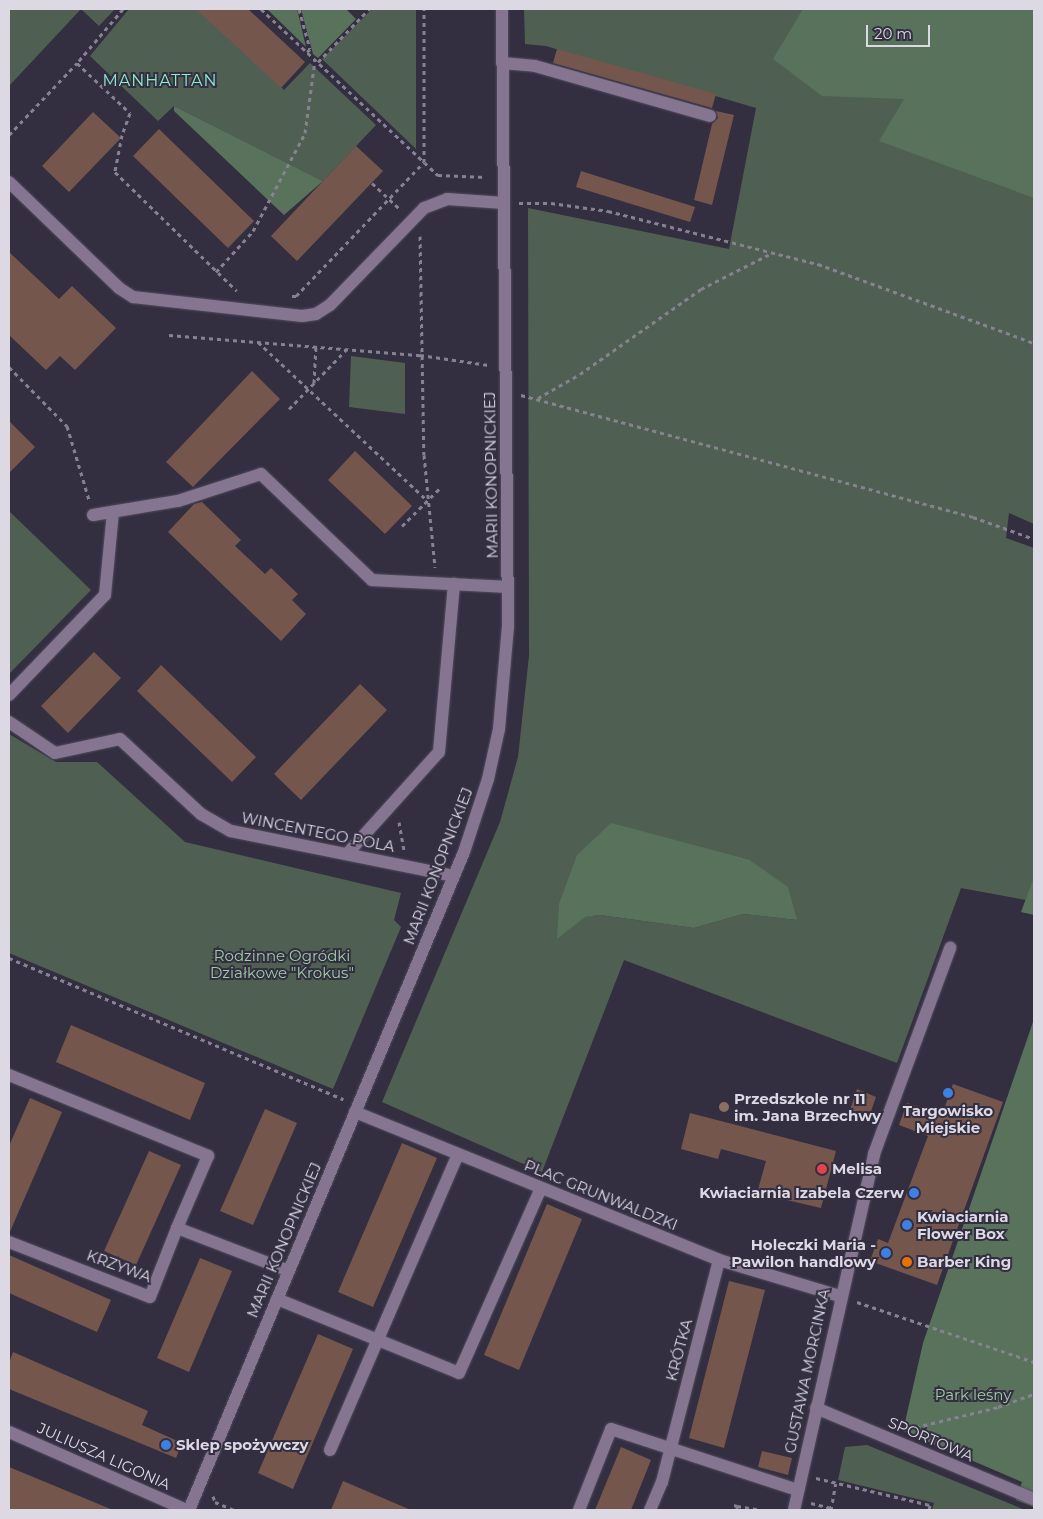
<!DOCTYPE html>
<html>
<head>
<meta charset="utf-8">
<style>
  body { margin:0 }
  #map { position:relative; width:1043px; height:1519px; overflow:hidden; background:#332f41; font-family:Montserrat,sans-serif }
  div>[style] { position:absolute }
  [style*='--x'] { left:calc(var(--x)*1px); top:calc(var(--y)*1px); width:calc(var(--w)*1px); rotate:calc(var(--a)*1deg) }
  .green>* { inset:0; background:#4f6052 }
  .forest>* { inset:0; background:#59725c }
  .building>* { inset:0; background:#75564d }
  .path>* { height:3px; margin-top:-1.5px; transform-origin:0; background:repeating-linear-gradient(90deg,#868291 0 4px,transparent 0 8px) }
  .roads { filter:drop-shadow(0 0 1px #514e5f) drop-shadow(0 0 1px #514e5f) }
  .minor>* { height:12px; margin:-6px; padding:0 6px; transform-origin:6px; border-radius:6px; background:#867591 }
  .dots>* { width:14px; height:14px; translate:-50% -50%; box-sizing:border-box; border:2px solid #332f41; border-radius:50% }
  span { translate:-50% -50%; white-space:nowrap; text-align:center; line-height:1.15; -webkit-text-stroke:4px #332f41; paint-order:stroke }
  .street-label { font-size:15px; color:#dcd9e5 }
  .park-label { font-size:15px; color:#9ecda5 }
  .poi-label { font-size:15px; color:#dcd9e5; font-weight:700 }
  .left { translate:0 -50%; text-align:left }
  .right { translate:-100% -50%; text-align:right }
  .neighbourhood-label { font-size:16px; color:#8cecd0; letter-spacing:1px }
  .frame { position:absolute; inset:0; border:10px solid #dcd9e5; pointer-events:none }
  .scale { position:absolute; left:866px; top:25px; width:64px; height:22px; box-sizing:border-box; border:2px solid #dcd9e5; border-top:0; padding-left:6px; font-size:15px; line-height:18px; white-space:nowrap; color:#dcd9e5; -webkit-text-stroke:4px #332f41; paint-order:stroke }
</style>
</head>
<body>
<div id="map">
  <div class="green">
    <i style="clip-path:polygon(9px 9px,81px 9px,9px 86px)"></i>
    <i style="clip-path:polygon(81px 9px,115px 9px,99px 26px)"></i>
    <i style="clip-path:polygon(129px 9px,198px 9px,284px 90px,310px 63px,376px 125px,323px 181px,174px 106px,158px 121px,90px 56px)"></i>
    <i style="clip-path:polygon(372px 9px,416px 9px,416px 149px,322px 59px)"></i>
    <i style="clip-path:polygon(evenodd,524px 9px,1034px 9px,1034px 524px,1009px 513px,1006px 538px,1034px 548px,1034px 878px,1026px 900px,961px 888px,897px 1063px,624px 960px,542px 1172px,382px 1102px,500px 822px,518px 757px,529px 656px,528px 208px,729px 249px,756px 108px,546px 46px,525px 44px,524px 9px,655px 835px,748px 859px,797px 920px,743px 914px,694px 928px,600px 915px,582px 917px,655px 835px)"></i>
    <i style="clip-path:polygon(351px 356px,405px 363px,405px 414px,349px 407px)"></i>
    <i style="clip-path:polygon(9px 511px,91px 590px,9px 674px)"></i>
    <i style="clip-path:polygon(9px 734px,56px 762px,97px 762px,185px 842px,401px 893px,394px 920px,401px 927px,333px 1089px,9px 953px)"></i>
    <i style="clip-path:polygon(867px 1445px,1025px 1510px,932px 1510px,934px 1503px,838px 1480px,845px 1447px)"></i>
  </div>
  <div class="forest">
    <i style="clip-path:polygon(267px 9px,297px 9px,306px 47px)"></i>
    <i style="clip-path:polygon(301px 9px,346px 9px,356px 19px,318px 58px,313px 54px)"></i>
    <i style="clip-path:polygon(803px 9px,1034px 9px,1034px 198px,879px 141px,904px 99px,822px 96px,773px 59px)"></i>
    <i style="clip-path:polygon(174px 106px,323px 181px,284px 215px,174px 111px)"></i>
    <i style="clip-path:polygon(611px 823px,748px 859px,788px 887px,797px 920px,743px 914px,694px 928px,600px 915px,585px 917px,557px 939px,559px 904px,577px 855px)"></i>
    <i style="clip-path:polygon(1034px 877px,1034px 915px,1021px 912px)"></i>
    <i style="clip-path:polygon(1034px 1019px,1034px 1507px,1016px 1500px,1022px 1482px,903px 1431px,923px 1343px)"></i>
  </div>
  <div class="building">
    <i style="clip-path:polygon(196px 9px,248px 9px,305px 62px,281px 88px)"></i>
    <i style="clip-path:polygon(557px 49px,716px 94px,712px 108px,553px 63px)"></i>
    <i style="clip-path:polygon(716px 111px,734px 115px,712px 205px,694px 200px,712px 124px,718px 118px)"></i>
    <i style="clip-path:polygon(93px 112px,121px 138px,69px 192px,42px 166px)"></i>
    <i style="clip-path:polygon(159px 129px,254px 221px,228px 248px,133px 156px)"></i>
    <i style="clip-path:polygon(356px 146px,383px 171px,297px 261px,271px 236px)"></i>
    <i style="clip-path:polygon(581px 171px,695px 207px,690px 222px,576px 187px)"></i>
    <i style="clip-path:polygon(9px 252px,59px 299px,72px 286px,116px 328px,75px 370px,60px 356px,46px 370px,9px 335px)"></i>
    <i style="clip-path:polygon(252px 371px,280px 399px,193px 487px,166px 462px)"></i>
    <i style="clip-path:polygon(9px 421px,35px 447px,9px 473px)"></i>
    <i style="clip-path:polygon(355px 451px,412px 506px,385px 534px,328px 480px)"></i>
    <i style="clip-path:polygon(202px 502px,241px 540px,235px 546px,265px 574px,271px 568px,298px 594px,292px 600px,306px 614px,281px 641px,168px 532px,194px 504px)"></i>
    <i style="clip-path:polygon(94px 652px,121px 678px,68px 733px,41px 706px)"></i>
    <i style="clip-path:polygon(161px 665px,256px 757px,232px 782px,137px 691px)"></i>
    <i style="clip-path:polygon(360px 684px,387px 710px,301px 800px,274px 774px)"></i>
    <i style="clip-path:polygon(71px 1025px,205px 1083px,190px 1120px,56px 1062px)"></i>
    <i style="clip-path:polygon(953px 1084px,1003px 1102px,937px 1285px,870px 1261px,878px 1239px,888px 1243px,928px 1136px,899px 1125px,907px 1103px,942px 1115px)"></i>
    <i style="clip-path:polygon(857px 1089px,876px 1097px,869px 1117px,850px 1110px)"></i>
    <i style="clip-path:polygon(30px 1098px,62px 1112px,9px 1234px,9px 1146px)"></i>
    <i style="clip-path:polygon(265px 1109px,297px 1123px,253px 1225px,220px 1211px)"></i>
    <i style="clip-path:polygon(690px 1113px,836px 1151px,821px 1208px,757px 1193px,766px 1161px,721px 1149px,718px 1159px,681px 1149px)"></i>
    <i style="clip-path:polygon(402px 1143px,437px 1158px,373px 1307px,338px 1292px)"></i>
    <i style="clip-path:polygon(149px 1151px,181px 1165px,136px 1265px,104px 1251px)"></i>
    <i style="clip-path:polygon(547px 1204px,582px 1219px,519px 1370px,484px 1355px)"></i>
    <i style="clip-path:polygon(9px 1255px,111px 1300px,97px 1332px,9px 1293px)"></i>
    <i style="clip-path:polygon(200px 1258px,232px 1271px,189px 1372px,157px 1358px)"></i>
    <i style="clip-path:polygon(729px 1281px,765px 1290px,724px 1448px,689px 1438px)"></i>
    <i style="clip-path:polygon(318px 1334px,353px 1349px,293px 1489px,258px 1473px)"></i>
    <i style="clip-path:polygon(13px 1352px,148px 1411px,142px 1425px,182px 1443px,176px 1458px,9px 1389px,9px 1363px)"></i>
    <i style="clip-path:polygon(621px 1447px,651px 1460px,631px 1510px,595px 1510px)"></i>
    <i style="clip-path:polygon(762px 1451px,792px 1458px,788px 1475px,758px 1467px)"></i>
    <i style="clip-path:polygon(9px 1467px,113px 1510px,9px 1510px)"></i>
    <i style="clip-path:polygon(343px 1481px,411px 1510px,331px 1510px)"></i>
  </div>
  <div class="path">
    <i style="--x:123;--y:9;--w:71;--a:130.4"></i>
    <i style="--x:77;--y:63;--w:73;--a:43.3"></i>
    <i style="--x:130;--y:113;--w:23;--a:110"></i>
    <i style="--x:122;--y:135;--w:38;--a:101"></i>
    <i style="--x:115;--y:172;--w:170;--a:44.3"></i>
    <i style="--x:261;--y:9;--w:243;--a:43.2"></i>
    <i style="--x:438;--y:175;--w:48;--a:2.4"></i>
    <i style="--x:299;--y:9;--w:41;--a:74.6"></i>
    <i style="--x:310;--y:49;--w:4;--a:135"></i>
    <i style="--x:318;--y:62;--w:74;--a:-46.1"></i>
    <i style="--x:9;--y:135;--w:99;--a:-46.6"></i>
    <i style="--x:372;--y:183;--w:40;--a:43"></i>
    <i style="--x:519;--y:203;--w:32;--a:0"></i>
    <i style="--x:551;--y:203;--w:58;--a:8"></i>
    <i style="--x:608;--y:211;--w:217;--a:14.2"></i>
    <i style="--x:818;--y:264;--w:230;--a:20.1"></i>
    <i style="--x:420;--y:236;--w:219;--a:89"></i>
    <i style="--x:424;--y:455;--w:113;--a:84.4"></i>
    <i style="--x:216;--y:272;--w:55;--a:-47.9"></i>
    <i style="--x:253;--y:231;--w:111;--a:-62"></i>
    <i style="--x:305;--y:133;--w:74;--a:-82.2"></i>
    <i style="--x:292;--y:296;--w:4;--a:0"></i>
    <i style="--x:296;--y:296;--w:185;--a:-46.3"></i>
    <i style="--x:424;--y:162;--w:153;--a:-90"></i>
    <i style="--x:169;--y:335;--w:252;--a:4.6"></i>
    <i style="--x:420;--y:355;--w:69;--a:8.4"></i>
    <i style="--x:258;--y:342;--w:231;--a:43.1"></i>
    <i style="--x:9;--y:367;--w:83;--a:45.5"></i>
    <i style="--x:67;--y:426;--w:77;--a:73.4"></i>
    <i style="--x:314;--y:383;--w:36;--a:-87"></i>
    <i style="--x:521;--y:395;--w:468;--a:15.1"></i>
    <i style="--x:973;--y:517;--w:65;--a:19.8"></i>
    <i style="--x:538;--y:398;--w:48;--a:-29.7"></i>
    <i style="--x:580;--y:374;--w:148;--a:-35.1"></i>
    <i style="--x:701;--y:289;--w:80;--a:-26.9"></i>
    <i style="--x:289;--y:409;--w:82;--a:-46"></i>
    <i style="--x:402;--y:526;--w:54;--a:-45"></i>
    <i style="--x:399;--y:822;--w:28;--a:80"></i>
    <i style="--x:9;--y:958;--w:363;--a:22.9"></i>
    <i style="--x:857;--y:1302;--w:187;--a:18.7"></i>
    <i style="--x:908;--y:1429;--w:93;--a:-13.7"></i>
    <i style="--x:998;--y:1407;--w:38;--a:-20"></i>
    <i style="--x:816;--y:1478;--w:117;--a:13.3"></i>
    <i style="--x:930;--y:1505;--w:5;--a:101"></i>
    <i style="--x:213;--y:1496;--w:6;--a:72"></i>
    <i style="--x:215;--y:1502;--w:21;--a:23"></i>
    <i style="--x:811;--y:1503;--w:21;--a:14"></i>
    <i style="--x:734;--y:1505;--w:3;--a:18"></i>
    <i style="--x:737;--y:1506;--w:4;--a:90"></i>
    <i style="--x:737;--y:1506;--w:24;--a:9"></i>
    <i style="--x:831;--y:1510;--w:27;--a:-80"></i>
  </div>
  <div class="roads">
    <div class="minor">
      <i style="--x:502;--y:63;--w:33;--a:5"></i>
      <i style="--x:535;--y:66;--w:182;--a:15.9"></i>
      <i style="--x:9;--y:182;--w:153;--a:43.9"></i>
      <i style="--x:119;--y:288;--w:17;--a:33"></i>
      <i style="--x:133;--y:297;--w:170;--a:6.4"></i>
      <i style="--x:302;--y:316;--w:14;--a:-8"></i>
      <i style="--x:316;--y:314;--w:17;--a:-33"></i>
      <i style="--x:330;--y:305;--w:135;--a:-45.9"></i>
      <i style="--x:424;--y:208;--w:25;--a:-21"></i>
      <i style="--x:447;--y:199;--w:57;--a:4"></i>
      <i style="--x:93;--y:515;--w:86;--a:-9.4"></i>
      <i style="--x:178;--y:501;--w:87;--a:-18"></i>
      <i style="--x:261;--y:474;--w:153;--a:43.7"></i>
      <i style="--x:372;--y:580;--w:136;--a:2.9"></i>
      <i style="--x:9;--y:695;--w:139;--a:-46.2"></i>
      <i style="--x:105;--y:595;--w:83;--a:-84.5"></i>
      <i style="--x:9;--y:722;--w:55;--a:34"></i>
      <i style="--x:55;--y:753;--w:66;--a:-12.2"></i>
      <i style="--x:120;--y:739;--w:110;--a:42.8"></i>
      <i style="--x:201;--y:814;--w:34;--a:30"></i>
      <i style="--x:231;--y:831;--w:227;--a:11.4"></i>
      <i style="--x:347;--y:854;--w:137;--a:-48"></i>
      <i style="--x:439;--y:752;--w:169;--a:-84.9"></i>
      <i style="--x:9;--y:1075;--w:215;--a:22.1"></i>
      <i style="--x:208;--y:1156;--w:78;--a:113.3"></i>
      <i style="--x:177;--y:1228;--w:120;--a:21"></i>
      <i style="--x:355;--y:1112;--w:393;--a:22.1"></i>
      <i style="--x:719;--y:1260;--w:126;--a:16.6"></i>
      <i style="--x:9;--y:1242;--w:151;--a:21.3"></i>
      <i style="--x:150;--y:1297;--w:74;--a:-68.6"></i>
      <i style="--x:277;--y:1299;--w:196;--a:22.1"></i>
      <i style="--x:459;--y:1373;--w:202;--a:-66.1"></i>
      <i style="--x:816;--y:1408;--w:236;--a:22.7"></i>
      <i style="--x:9;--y:1432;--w:194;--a:23.7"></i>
      <i style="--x:330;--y:1450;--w:320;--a:-66.6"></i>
      <i style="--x:189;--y:1510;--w:713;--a:-67.32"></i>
      <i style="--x:464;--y:852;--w:77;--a:-71.8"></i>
      <i style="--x:488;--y:779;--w:51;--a:-77.6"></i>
      <i style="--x:499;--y:729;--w:103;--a:-85"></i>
      <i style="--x:508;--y:626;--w:617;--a:-90.56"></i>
      <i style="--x:579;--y:1510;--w:87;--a:-68.4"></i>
      <i style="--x:611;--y:1429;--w:197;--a:18.1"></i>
      <i style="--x:650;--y:1510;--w:30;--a:-67"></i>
      <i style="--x:662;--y:1482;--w:229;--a:-75.6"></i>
      <i style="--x:794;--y:1510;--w:365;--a:-77.3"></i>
      <i style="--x:874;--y:1154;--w:220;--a:-69.7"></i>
    </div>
  </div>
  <div class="dots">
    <i style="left:948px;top:1093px;background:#3f7fe0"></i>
    <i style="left:724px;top:1107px;background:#8d6e63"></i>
    <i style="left:822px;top:1169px;background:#e0444e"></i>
    <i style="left:914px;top:1193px;background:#3f7fe0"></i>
    <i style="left:907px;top:1225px;background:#3f7fe0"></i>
    <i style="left:886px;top:1253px;background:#3f7fe0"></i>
    <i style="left:907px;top:1262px;background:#e8710a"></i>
    <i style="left:166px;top:1445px;background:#3f7fe0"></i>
  </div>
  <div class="street-label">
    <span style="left:491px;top:475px;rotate:-91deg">MARII KONOPNICKIEJ</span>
    <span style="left:318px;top:832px;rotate:11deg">WINCENTEGO POLA</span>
    <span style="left:438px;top:866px;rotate:-69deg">MARII KONOPNICKIEJ</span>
    <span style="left:601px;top:1195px;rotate:22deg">PLAC GRUNWALDZKI</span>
    <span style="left:284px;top:1240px;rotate:-67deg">MARII KONOPNICKIEJ</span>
    <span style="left:119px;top:1266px;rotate:20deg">KRZYWA</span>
    <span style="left:679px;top:1350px;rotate:-75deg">KRÓTKA</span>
    <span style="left:807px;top:1371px;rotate:-78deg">GUSTAWA MORCINKA</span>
    <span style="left:931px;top:1439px;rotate:23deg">SPORTOWA</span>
    <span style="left:104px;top:1456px;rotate:24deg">JULIUSZA LIGONIA</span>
  </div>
  <div class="park-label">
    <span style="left:282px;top:964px">Rodzinne Ogródki<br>Działkowe "Krokus"</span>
    <span style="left:973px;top:1395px">Park leśny</span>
  </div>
  <div class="poi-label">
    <span class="left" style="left:734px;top:1107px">Przedszkole nr 11<br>im. Jana Brzechwy</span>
    <span style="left:948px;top:1119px">Targowisko<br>Miejskie</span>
    <span class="left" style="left:832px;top:1169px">Melisa</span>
    <span class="right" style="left:904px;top:1193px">Kwiaciarnia Izabela Czerw</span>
    <span class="left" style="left:917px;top:1225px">Kwiaciarnia<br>Flower Box</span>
    <span class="right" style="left:876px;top:1253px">Holeczki Maria -<br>Pawilon handlowy</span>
    <span class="left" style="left:917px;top:1262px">Barber King</span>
    <span class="left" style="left:176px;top:1445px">Sklep spożywczy</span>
  </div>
  <div class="neighbourhood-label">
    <span style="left:160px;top:81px">MANHATTAN</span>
  </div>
  <div class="frame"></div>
  <div class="scale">20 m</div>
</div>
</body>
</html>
